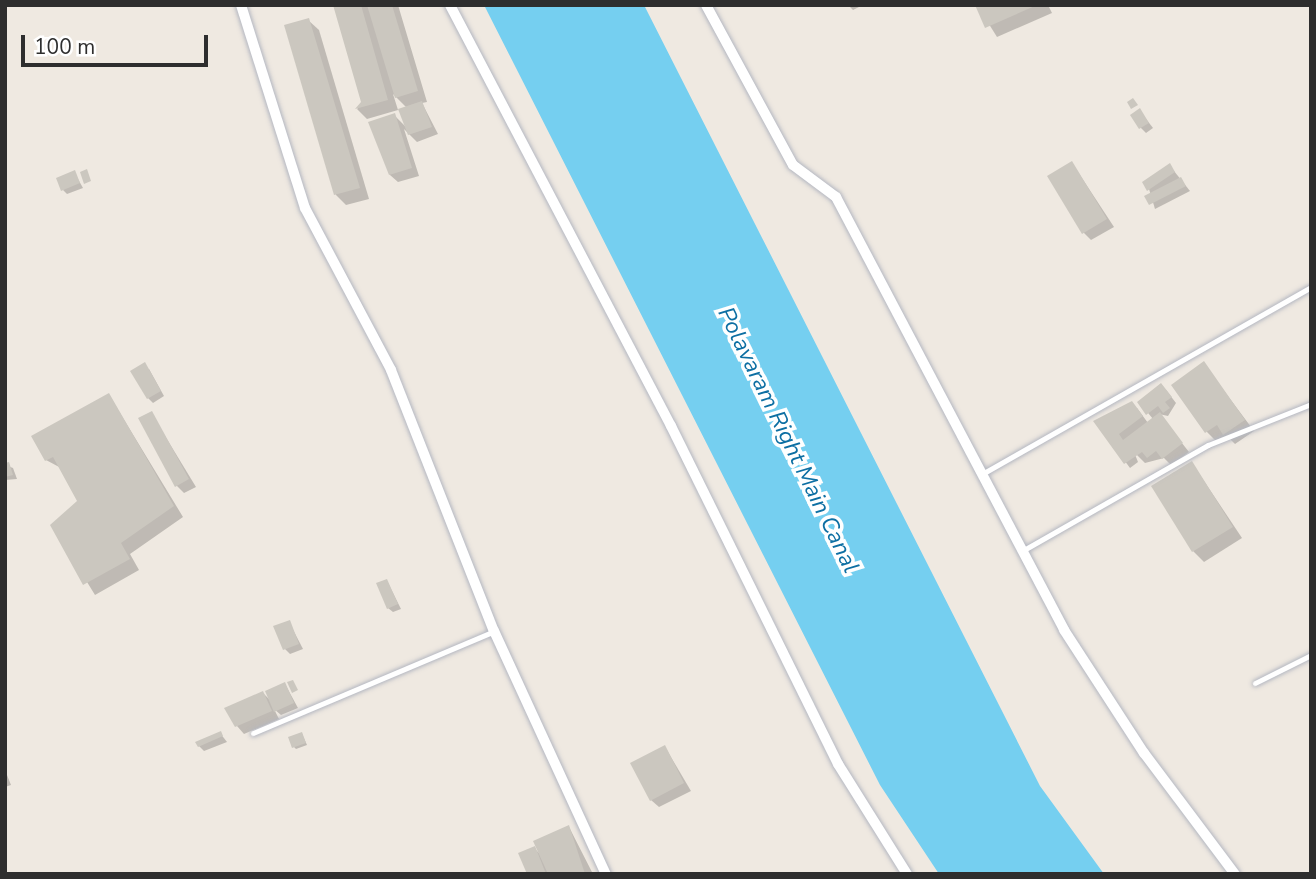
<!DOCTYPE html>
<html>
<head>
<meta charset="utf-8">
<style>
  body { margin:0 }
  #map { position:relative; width:1316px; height:879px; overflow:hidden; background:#efe9e1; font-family:"Nunito Sans",sans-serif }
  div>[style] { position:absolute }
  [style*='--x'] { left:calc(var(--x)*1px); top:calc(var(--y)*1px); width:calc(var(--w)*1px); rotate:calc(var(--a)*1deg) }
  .water>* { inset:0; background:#75cff0 }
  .shadow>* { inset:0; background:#0003 }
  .building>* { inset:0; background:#cbc7bf }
  .roads { filter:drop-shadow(0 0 2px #b4b7c1) drop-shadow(0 0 2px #b4b7c1) }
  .lane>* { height:5px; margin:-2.5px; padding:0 2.5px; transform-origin:2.5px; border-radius:2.5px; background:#fff }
  .street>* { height:10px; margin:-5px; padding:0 5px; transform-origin:5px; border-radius:5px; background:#fff }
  span { translate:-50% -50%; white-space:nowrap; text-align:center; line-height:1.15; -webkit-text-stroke:7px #fff; paint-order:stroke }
  .water-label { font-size:23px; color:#0d6fa3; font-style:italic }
  .frame { position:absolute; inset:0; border:7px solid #2e2e2e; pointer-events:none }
  .scale { position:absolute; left:21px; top:35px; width:187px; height:32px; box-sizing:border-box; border:4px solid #2e2e2e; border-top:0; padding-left:9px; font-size:21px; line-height:24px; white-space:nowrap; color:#2e2e2e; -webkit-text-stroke:5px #fff; paint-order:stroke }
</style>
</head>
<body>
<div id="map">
  <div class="water">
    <i style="clip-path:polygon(484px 5px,644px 5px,1040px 786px,1104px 874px,939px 874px,880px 785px)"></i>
  </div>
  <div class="shadow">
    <i style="clip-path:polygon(335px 5px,398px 5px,427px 102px,422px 103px,438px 134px,417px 142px,404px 129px,419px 176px,398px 182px,390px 175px,394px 115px,407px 128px,407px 108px,393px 94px,398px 110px,367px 119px,357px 109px,363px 103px)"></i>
    <i style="clip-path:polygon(848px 5px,863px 5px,853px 10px)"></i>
    <i style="clip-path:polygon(977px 5px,1048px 5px,1052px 13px,997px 37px)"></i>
    <i style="clip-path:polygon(308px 20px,319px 30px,369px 199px,346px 205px,336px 195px,286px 26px)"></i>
    <i style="clip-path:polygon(1140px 111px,1153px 128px,1146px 133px,1141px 128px)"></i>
    <i style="clip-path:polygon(1072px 163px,1114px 227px,1091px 240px,1084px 233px)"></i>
    <i style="clip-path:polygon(1170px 166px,1190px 191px,1155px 209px,1149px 189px)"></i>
    <i style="clip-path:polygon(74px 172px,83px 188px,67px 194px,63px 190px)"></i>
    <i style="clip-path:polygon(1204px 364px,1254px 431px,1235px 444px,1227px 436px,1217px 442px,1207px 432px)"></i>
    <i style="clip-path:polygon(149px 369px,164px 396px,153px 403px,148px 398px)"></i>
    <i style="clip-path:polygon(1166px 390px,1176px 403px,1168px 416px,1159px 414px,1189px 452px,1171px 465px,1164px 458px,1145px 463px,1134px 452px,1138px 462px,1130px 468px,1096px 422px,1137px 408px,1148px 423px,1153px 419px,1139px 402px)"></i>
    <i style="clip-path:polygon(109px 395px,183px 517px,130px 554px,139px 570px,95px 595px,52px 525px,80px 501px,61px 468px,46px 460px)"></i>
    <i style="clip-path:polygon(151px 413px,196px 487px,184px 493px,177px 486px)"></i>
    <i style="clip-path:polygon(1192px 463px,1242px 538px,1204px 562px,1193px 551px)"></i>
    <i style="clip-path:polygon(5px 465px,13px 468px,17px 479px,5px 480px)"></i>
    <i style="clip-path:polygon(387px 581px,401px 609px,393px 612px,388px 608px)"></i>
    <i style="clip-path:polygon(289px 622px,303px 649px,290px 654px,285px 649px)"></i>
    <i style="clip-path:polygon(285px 684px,298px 708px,281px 715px,274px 709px,279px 719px,244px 734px,237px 726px,263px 693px,272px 702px)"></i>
    <i style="clip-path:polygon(220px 733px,227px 742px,204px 751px,199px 746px)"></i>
    <i style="clip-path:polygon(302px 734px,307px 745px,296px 749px,294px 747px)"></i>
    <i style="clip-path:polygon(665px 747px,691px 791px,659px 807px,651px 800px)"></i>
    <i style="clip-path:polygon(5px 770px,11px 785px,5px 787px)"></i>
    <i style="clip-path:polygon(569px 827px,593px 874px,529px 874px,534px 848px,542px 856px)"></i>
  </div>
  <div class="building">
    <i style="clip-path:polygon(333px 5px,361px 5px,388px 100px,355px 109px,361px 102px)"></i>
    <i style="clip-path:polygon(367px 5px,392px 5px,418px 91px,395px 98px)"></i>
    <i style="clip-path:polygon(975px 5px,1037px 5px,985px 28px)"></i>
    <i style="clip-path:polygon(309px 18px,360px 188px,334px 195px,284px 25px)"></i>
    <i style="clip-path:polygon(1133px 98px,1138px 105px,1131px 109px,1127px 102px)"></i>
    <i style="clip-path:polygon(422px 101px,432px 127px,408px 135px,398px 109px)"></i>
    <i style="clip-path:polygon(1140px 108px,1149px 123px,1139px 129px,1130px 115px)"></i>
    <i style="clip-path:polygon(395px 113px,412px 168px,389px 175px,368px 122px)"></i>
    <i style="clip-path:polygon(1072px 161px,1107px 219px,1082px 234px,1047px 176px)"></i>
    <i style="clip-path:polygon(1170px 163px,1175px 172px,1147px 191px,1142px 182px)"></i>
    <i style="clip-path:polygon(87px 169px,91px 181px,84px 184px,80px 172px)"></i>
    <i style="clip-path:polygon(75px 170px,80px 183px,61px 191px,56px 178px)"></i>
    <i style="clip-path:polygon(1181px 177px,1186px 186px,1149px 205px,1144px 196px)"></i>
    <i style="clip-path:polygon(1204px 361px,1245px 420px,1223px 435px,1217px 425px,1205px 433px,1171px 385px)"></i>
    <i style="clip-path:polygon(145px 362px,161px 391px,147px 399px,130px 371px)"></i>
    <i style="clip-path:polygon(1161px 383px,1172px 397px,1165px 402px,1170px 408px,1163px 413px,1158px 406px,1146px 415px,1137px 402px)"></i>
    <i style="clip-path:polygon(109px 393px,174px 506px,121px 543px,130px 559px,83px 585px,50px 525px,77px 501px,53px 457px,45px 461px,31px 436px)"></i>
    <i style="clip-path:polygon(1132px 401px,1143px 416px,1119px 434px,1123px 440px,1160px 412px,1183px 443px,1162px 459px,1156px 451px,1147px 458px,1142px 452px,1124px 464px,1093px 421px)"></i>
    <i style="clip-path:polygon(152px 411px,189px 479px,175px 487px,138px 418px)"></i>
    <i style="clip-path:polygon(1192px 461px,1233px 527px,1192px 552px,1151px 486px)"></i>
    <i style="clip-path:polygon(9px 462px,13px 475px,5px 477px,5px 463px)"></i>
    <i style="clip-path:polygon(387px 579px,398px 604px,387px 609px,376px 583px)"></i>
    <i style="clip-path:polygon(290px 620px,299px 644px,283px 650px,273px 626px)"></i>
    <i style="clip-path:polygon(293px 680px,298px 690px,292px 693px,287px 682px)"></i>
    <i style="clip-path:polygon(285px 682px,294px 703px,274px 712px,265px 691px)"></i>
    <i style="clip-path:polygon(263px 691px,272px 711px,235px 727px,224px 708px)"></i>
    <i style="clip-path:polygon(221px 731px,223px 736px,198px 747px,195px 742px)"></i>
    <i style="clip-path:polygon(302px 732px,306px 743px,292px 748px,288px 737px)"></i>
    <i style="clip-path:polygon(665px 745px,684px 783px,650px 801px,630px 763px)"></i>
    <i style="clip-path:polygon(569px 825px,585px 874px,548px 874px,533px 841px)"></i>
    <i style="clip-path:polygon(535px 846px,546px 874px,527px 874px,518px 853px)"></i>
  </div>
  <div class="roads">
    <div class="lane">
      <i style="--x:982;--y:474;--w:378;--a:-29.6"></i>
      <i style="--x:1022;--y:551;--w:214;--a:-29.7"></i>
      <i style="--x:1208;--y:445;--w:111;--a:-21.7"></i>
      <i style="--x:1255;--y:683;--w:63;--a:-26.6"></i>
      <i style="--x:253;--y:733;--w:262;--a:-22.9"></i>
    </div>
    <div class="street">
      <i style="--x:241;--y:5;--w:213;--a:72.5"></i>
      <i style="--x:305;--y:208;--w:183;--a:62"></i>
      <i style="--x:391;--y:370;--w:281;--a:68.5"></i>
      <i style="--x:494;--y:631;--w:268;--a:65.3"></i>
      <i style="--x:450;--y:5;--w:475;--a:62.3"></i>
      <i style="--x:671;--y:426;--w:377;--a:63.7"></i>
      <i style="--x:838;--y:764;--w:130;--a:57.9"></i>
      <i style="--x:706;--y:5;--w:182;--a:61.5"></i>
      <i style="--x:793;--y:165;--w:54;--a:36.7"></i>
      <i style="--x:836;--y:197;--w:489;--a:62.2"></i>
      <i style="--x:1064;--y:630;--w:147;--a:57"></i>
      <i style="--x:1144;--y:753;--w:151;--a:53.1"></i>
    </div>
  </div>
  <div class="water-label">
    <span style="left:788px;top:440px;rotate:64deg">Polavaram Right Main Canal</span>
  </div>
  <div class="frame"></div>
  <div class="scale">100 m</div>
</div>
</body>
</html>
